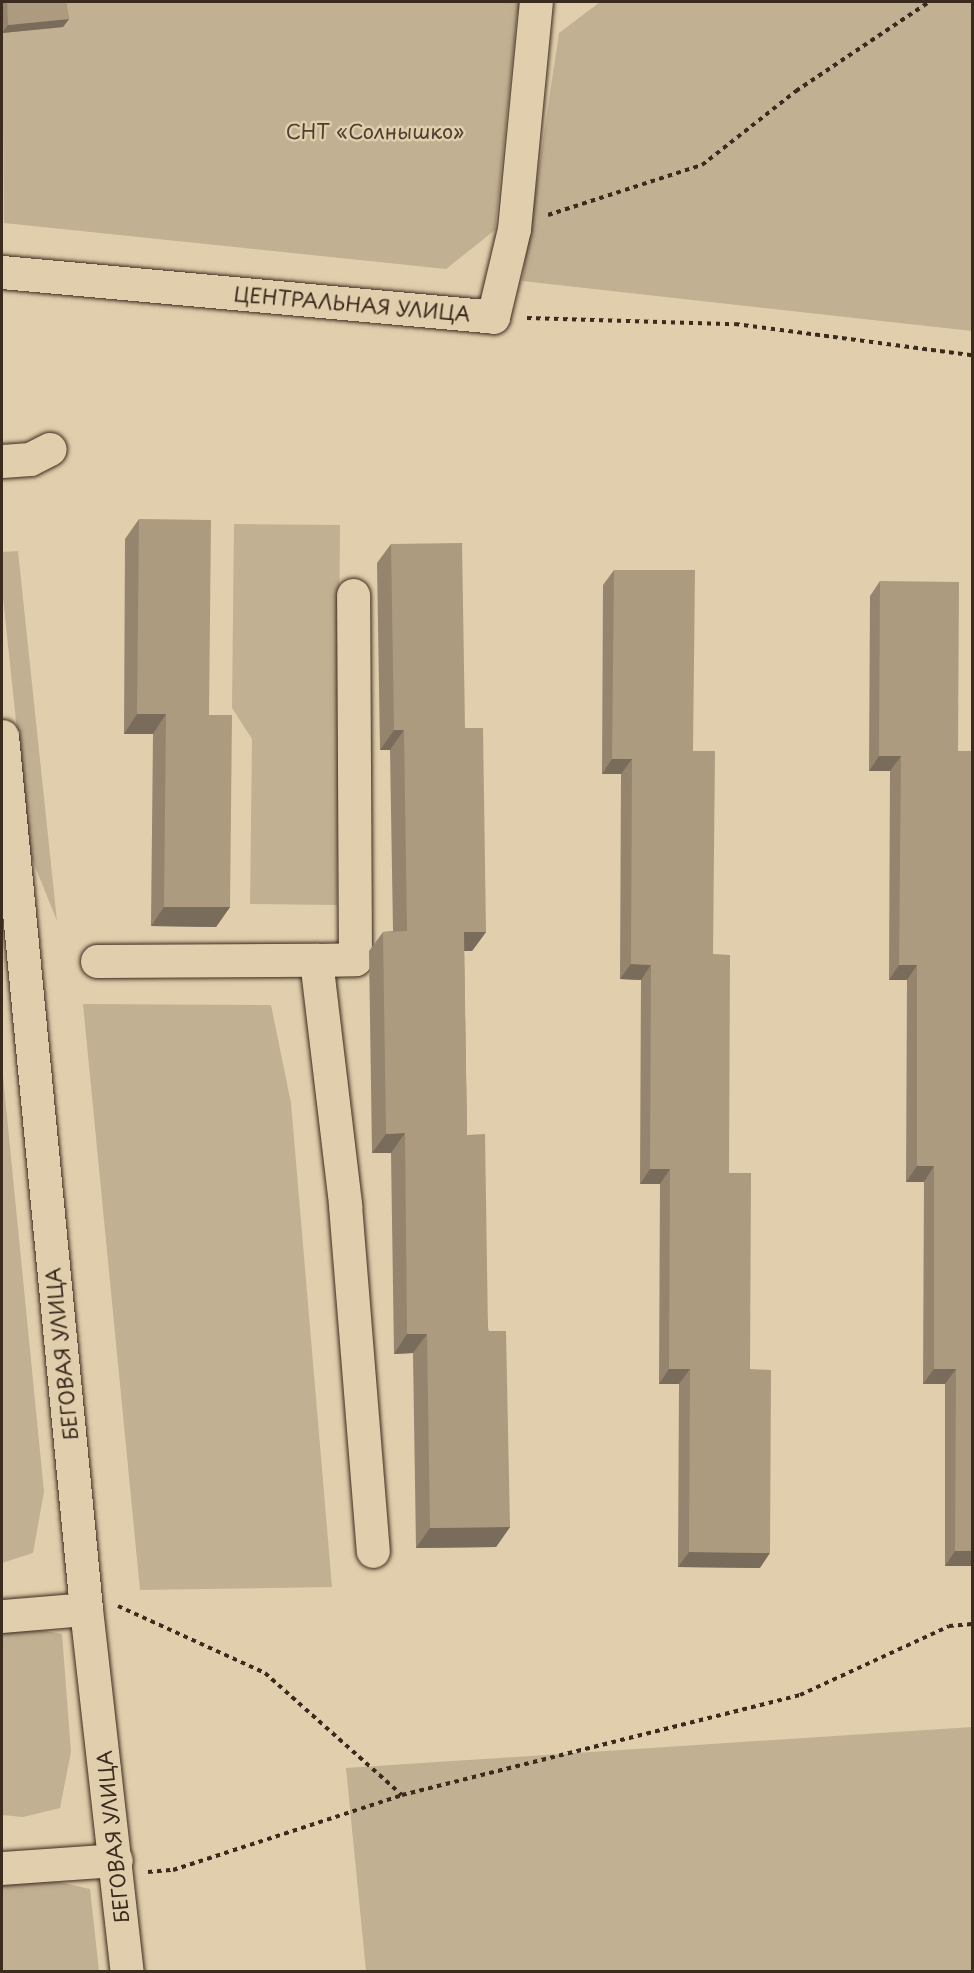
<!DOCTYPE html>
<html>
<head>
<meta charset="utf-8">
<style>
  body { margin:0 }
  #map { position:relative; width:974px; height:1973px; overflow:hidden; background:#e0ceac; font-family:"Playpen Sans",sans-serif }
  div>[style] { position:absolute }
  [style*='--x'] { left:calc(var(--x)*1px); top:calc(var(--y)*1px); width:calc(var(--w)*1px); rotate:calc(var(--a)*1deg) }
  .green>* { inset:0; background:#c2b092 }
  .path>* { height:4px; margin-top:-2px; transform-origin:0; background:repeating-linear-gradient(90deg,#3b2a1e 0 4.5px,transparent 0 9px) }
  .roads { filter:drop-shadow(0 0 2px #3b2a1e) drop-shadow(0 0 2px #3b2a1e) }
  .minor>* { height:33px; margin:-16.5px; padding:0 16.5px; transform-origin:16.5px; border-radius:16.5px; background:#e0ceac }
  .wall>* { inset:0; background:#95856e }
  .shaded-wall>* { inset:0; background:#796c5a }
  .building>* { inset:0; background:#ad9b80 }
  span { translate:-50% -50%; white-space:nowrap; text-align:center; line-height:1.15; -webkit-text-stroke:5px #e0ceac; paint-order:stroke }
  .park-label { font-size:20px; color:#4f3e2f }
  .street-label { font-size:20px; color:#3b2a1e }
  .frame { position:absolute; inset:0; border:3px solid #3b2a1e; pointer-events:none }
</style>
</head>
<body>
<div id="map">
  <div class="green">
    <i style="clip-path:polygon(2px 2px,538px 2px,517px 14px,495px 230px,446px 269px,4px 223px)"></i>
    <i style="clip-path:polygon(600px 2px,972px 2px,972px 331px,522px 281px,559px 33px)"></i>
    <i style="clip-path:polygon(234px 524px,340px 525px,337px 905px,250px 904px,252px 739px,232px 708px)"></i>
    <i style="clip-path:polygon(18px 551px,57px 921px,30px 854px,2px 588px,2px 552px)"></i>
    <i style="clip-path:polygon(83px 1004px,271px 1005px,291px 1103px,332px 1587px,140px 1590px)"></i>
    <i style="clip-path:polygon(2px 1066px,44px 1492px,33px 1553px,2px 1563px)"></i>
    <i style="clip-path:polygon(2px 1623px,62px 1634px,71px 1752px,60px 1808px,23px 1817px,2px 1815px)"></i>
    <i style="clip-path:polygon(972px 1727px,972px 1971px,366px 1971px,346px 1768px)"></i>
    <i style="clip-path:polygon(50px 1880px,90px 1889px,99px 1971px,2px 1971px,2px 1884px)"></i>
  </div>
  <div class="path">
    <i style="--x:548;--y:215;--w:162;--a:-18"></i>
    <i style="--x:702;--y:165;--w:120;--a:-38.2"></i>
    <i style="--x:796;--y:91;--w:160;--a:-33.8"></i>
    <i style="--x:527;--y:318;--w:208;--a:1.7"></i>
    <i style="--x:735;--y:324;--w:239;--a:7.5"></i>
    <i style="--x:118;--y:1606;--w:162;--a:24.5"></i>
    <i style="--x:265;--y:1673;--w:183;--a:41.7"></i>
    <i style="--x:402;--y:1795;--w:410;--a:-14.1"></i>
    <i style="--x:800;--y:1695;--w:164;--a:-24.8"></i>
    <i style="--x:949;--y:1626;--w:23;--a:-5"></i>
    <i style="--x:148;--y:1872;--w:25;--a:-5"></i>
    <i style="--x:173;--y:1870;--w:241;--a:-18.1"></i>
  </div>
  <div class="roads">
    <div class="minor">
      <i style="--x:2;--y:272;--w:493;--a:5.2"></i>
      <i style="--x:493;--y:317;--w:90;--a:-76.6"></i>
      <i style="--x:514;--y:229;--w:228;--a:-84.5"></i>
      <i style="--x:2;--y:461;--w:28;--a:-4"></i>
      <i style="--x:30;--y:459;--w:22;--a:-27"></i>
      <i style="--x:2;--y:736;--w:877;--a:84.5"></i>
      <i style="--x:86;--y:1609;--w:365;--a:83.6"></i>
      <i style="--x:316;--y:960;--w:39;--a:-1"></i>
      <i style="--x:355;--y:959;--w:364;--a:-90.3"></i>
      <i style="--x:97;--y:961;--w:219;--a:-0.3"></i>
      <i style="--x:316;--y:960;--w:247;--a:83.2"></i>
      <i style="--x:345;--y:1205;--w:347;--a:85.4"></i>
      <i style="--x:2;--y:1616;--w:84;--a:-4.8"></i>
      <i style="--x:2;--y:1868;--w:114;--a:-4"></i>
    </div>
  </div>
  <div class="wall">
    <i style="clip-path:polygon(2px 2px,66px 2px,69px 19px,63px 27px,2px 33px)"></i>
    <i style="clip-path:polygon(139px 519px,209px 715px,230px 907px,216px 927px,151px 926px,153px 734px,124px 734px,125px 539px)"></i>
    <i style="clip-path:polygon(391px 544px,465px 728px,486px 932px,472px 951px,464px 951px,467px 1135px,510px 1527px,496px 1547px,416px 1548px,413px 1353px,394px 1354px,391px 1153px,372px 1153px,369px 951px,383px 932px,393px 931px,390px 750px,380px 750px,377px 563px)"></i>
    <i style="clip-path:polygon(614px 570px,693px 751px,713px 954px,729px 1173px,750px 1369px,760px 1568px,678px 1567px,679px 1384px,659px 1384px,660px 1184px,640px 1184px,641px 980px,620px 979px,621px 774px,602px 774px,603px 585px)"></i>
    <i style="clip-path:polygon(880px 581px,958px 751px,972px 1566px,945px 1566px,945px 1384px,923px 1384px,924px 1182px,906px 1182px,907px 980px,889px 980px,890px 771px,869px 771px,870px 596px)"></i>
  </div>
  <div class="shaded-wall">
    <i style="clip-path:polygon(69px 19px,63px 27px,2px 33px,8px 25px)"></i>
    <i style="clip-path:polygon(137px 714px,166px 714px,153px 734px,124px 734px)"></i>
    <i style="clip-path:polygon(394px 730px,404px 730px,390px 750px,380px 750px)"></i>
    <i style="clip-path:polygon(879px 756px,901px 756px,890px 771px,869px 771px)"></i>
    <i style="clip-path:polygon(612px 759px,632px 759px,621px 774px,602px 774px)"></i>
    <i style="clip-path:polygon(164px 907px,230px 907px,216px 927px,151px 926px)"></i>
    <i style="clip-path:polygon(464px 932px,486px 932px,472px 951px,450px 951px)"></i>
    <i style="clip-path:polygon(631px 964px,651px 965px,641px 980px,620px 979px)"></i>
    <i style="clip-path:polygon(899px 965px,917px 965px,907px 980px,889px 980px)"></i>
    <i style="clip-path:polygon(405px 1133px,391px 1153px,372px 1153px,386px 1134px)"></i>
    <i style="clip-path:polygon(917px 1166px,934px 1166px,924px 1182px,906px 1182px)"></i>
    <i style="clip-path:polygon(650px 1169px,670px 1169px,660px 1184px,640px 1184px)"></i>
    <i style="clip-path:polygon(407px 1334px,427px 1334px,413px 1353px,394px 1354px)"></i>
    <i style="clip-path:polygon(669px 1369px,690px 1369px,679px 1384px,659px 1384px)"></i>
    <i style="clip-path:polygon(934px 1369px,956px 1369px,945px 1384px,923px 1384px)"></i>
    <i style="clip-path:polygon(510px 1527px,496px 1547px,416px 1548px,430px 1528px)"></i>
    <i style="clip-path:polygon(955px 1551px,972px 1551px,972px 1566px,945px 1566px)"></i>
    <i style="clip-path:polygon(689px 1552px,770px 1553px,760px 1568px,678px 1567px)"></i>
  </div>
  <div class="building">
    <i style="clip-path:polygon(7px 2px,66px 2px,69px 19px,8px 25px)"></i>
    <i style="clip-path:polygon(139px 519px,211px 520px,209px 715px,232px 715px,230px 907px,164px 907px,166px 714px,137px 714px)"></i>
    <i style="clip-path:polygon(462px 543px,465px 728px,483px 728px,486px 932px,464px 932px,467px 1135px,485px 1134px,488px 1331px,506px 1331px,510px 1527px,430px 1528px,427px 1334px,407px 1334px,405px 1133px,386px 1134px,383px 932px,407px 931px,404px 730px,394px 730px,391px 544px)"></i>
    <i style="clip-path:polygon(614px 570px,695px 570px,693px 751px,715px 751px,713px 954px,730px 955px,729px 1173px,751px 1173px,750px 1369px,771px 1370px,770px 1553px,689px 1552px,690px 1369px,669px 1369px,670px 1169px,650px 1169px,651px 965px,631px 964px,632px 759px,612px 759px)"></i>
    <i style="clip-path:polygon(880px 581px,959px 582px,958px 751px,972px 751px,972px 1551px,955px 1551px,956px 1369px,934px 1369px,934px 1166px,917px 1166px,917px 965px,899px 965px,901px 756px,879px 756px)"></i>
  </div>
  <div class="park-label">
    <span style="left:375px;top:131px">СНТ «Солнышко»</span>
  </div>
  <div class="street-label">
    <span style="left:352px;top:304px;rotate:5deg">ЦЕНТРАЛЬНАЯ УЛИЦА</span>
    <span style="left:62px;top:1354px;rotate:-96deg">БЕГОВАЯ УЛИЦА</span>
    <span style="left:113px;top:1837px;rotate:-96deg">БЕГОВАЯ УЛИЦА</span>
  </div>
  <div class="frame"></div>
</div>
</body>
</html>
